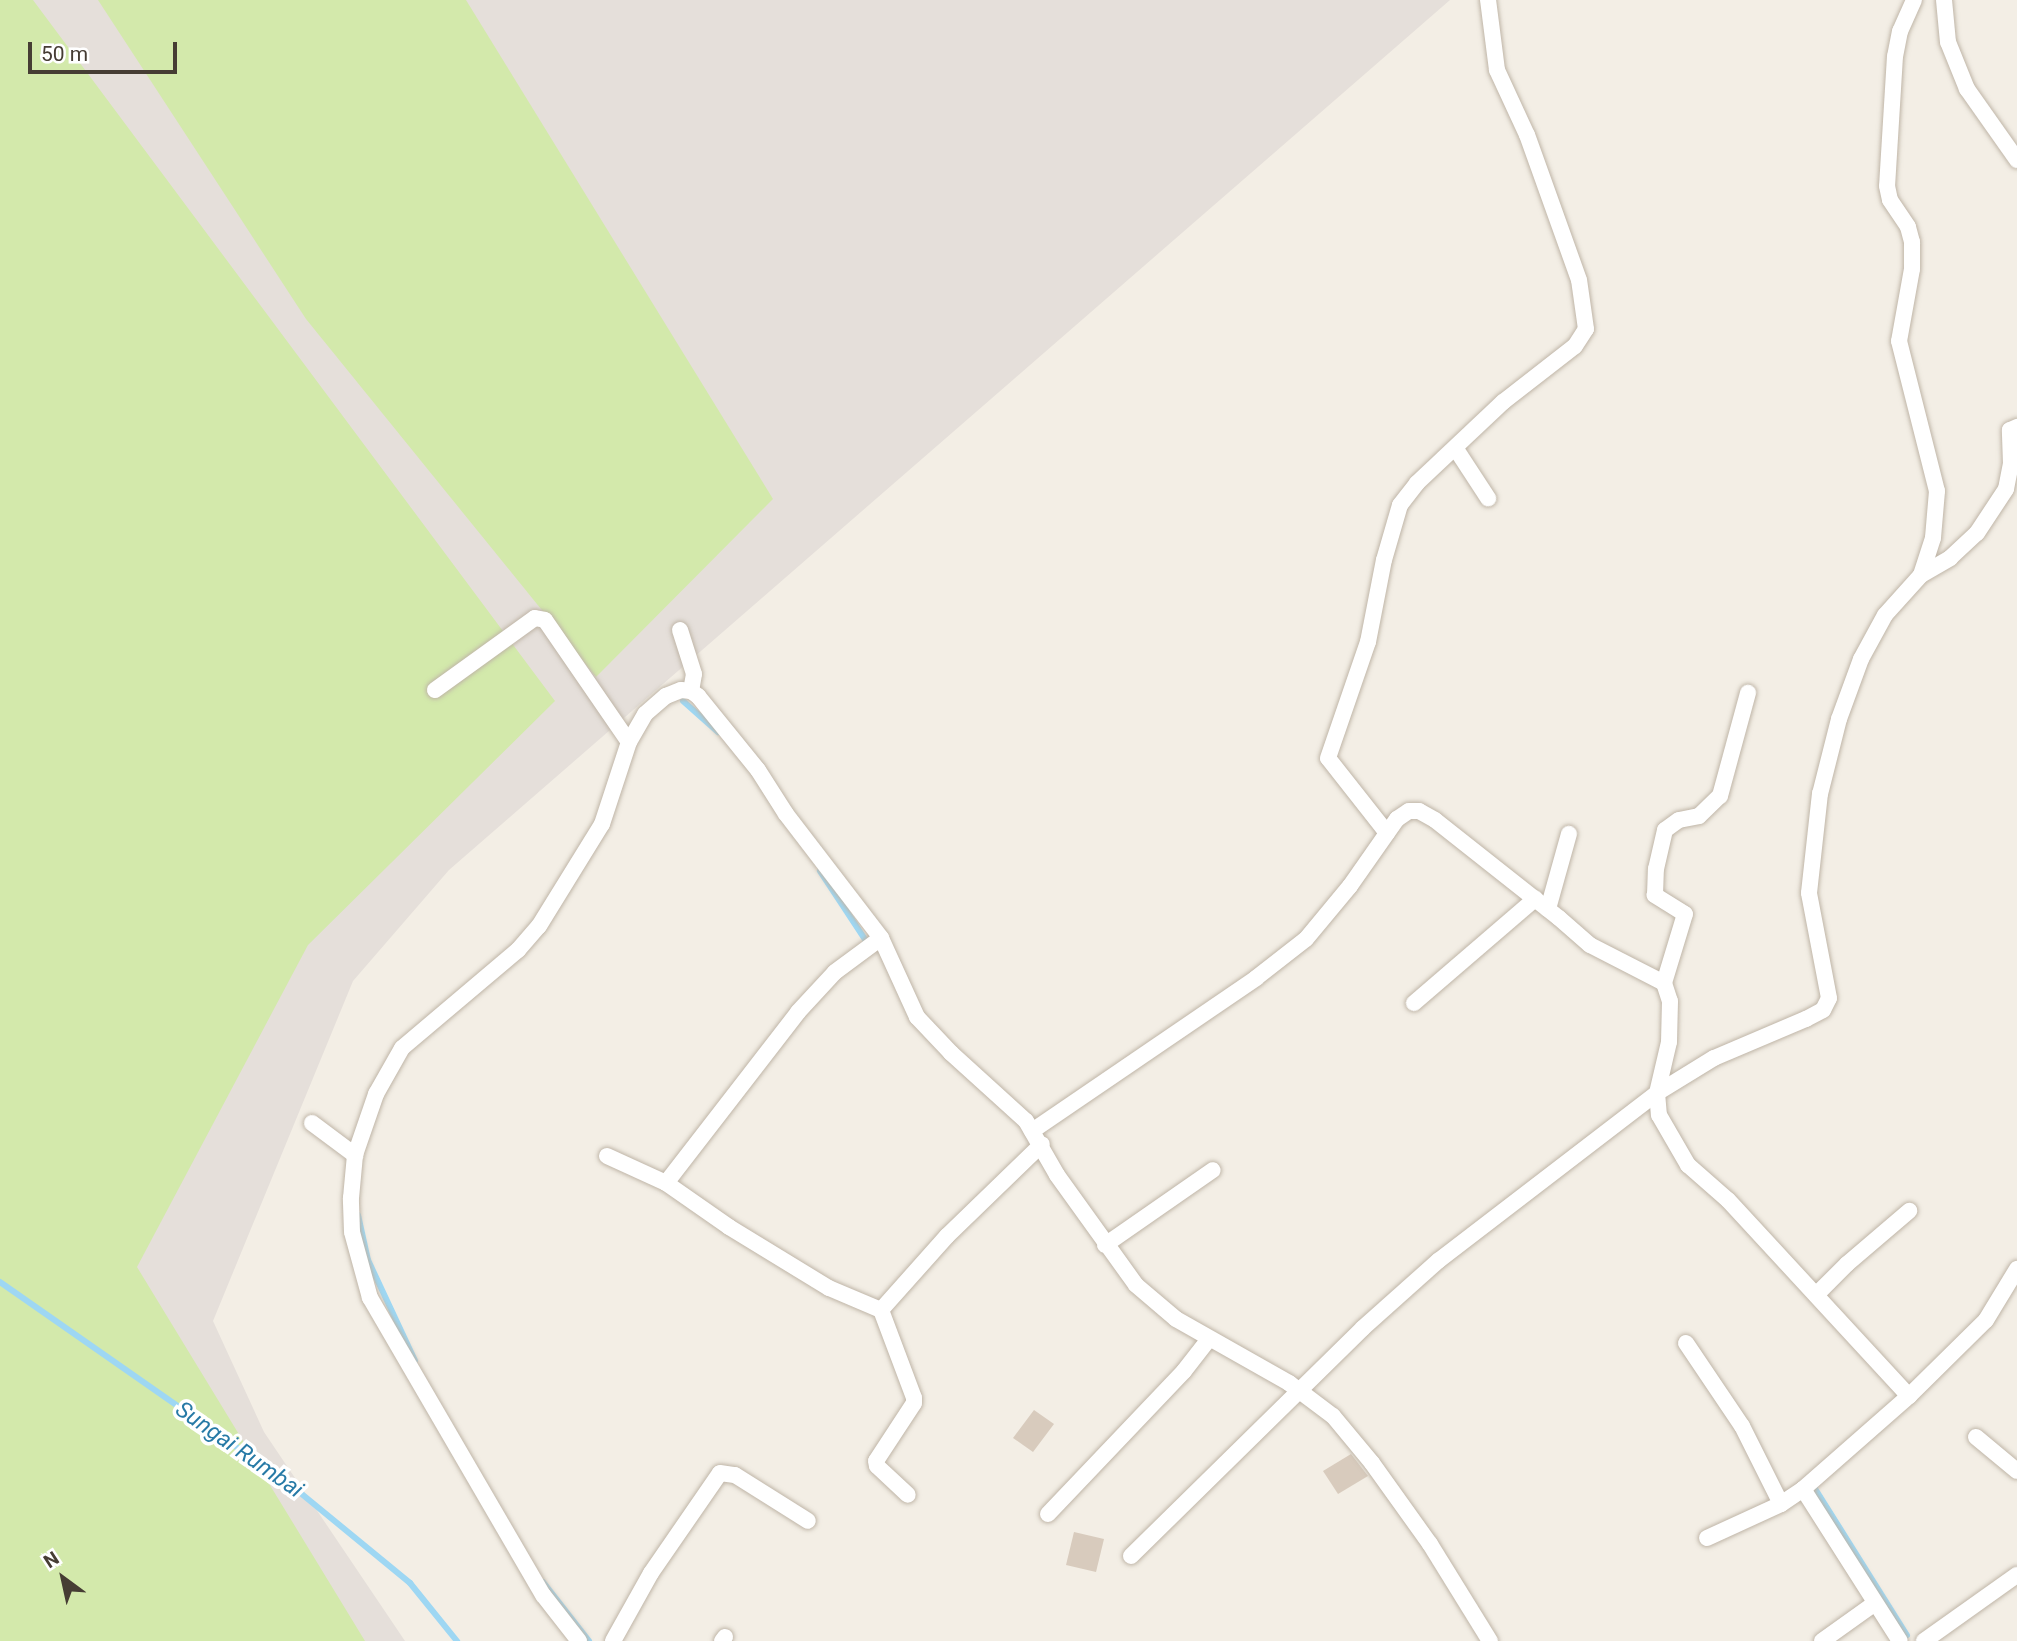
<!DOCTYPE html>
<html>
<head>
<meta charset="utf-8">
<style>
  body { margin:0 }
  #map { position:relative; width:2017px; height:1641px; overflow:hidden; background:#f3eee5; font-family:Roboto,sans-serif }
  div>[style] { position:absolute }
  [style*='--x'] { left:calc(var(--x)*1px); top:calc(var(--y)*1px); width:calc(var(--w)*1px); rotate:calc(var(--a)*1deg) }
  .industrial>* { inset:0; background:#e5dfda }
  .green>* { inset:0; background:#d3e9ab }
  .stream>* { height:6px; margin:-3px; padding:0 3px; transform-origin:3px; border-radius:3px; background:#9ed7f3 }
  .building>* { inset:0; background:#d8cbbd }
  .roads { filter:drop-shadow(0 0 2px #bfb5a7) drop-shadow(0 0 2px #bfb5a7) }
  .street>* { height:16px; margin:-8px; padding:0 8px; transform-origin:8px; border-radius:8px; background:#fff }
  span { translate:-50% -50%; white-space:nowrap; text-align:center; line-height:1.15; -webkit-text-stroke:7px #fff; paint-order:stroke }
  .water-label { font-size:23px; color:#277aa6; font-style:italic }
  .north { position:absolute; left:28px; top:1543px; width:70px; height:70px; -webkit-text-stroke:5px #fff; paint-order:stroke; rotate:327deg; font-size:19px; font-weight:700; line-height:28px; text-align:center; color:#463d34 }
  .north::after { content:''; display:block; margin:auto; width:24px; height:32px; background:#463d34; clip-path:polygon(50% 0,100% 100%,50% 72%,0 100%) }
  .scale { position:absolute; left:28px; top:42px; width:149px; height:32px; box-sizing:border-box; border:4px solid #463d34; border-top:0; padding-left:9px; font-size:21px; line-height:24px; white-space:nowrap; color:#463d34; -webkit-text-stroke:5px #fff; paint-order:stroke }
</style>
</head>
<body>
<div id="map">
  <div class="industrial">
    <i style="clip-path:polygon(0 0,1450px 0,449px 870px,353px 981px,213px 1321px,264px 1432px,405px 1641px,0 1641px)"></i>
  </div>
  <div class="green">
    <i style="clip-path:polygon(0 0,33px 0,555px 701px,308px 945px,137px 1267px,365px 1641px,0 1641px)"></i>
    <i style="clip-path:polygon(98px 0,466px 0,773px 499px,596px 677px,306px 319px)"></i>
  </div>
  <div class="stream">
    <i style="--x:683;--y:701;--w:47;--a:41.5"></i>
    <i style="--x:820;--y:871;--w:87;--a:56.7"></i>
    <i style="--x:358;--y:1215;--w:46;--a:77.5"></i>
    <i style="--x:368;--y:1260;--w:111;--a:65"></i>
    <i style="--x:0;--y:1282;--w:356;--a:34.9"></i>
    <i style="--x:292;--y:1486;--w:153;--a:39.4"></i>
    <i style="--x:410;--y:1583;--w:75;--a:51"></i>
    <i style="--x:1814;--y:1487;--w:175;--a:57.9"></i>
    <i style="--x:543;--y:1582;--w:75;--a:52.1"></i>
  </div>
  <div class="building">
    <i style="clip-path:polygon(1034px 1410px,1054px 1424px,1033px 1452px,1013px 1438px)"></i>
    <i style="clip-path:polygon(1351px 1454px,1368px 1476px,1338px 1494px,1323px 1471px)"></i>
    <i style="clip-path:polygon(1074px 1532px,1104px 1539px,1096px 1572px,1066px 1565px)"></i>
  </div>
  <div class="roads">
    <div class="street">
      <i style="--x:1914;--y:0;--w:34;--a:114"></i>
      <i style="--x:1900;--y:31;--w:25;--a:101"></i>
      <i style="--x:1895;--y:56;--w:130;--a:93.5"></i>
      <i style="--x:1887;--y:186;--w:14;--a:78"></i>
      <i style="--x:1890;--y:200;--w:32;--a:56"></i>
      <i style="--x:1908;--y:227;--w:16;--a:75"></i>
      <i style="--x:1912;--y:242;--w:27;--a:90"></i>
      <i style="--x:1912;--y:269;--w:73;--a:100.2"></i>
      <i style="--x:1899;--y:341;--w:155;--a:75.8"></i>
      <i style="--x:1937;--y:491;--w:47;--a:94.9"></i>
      <i style="--x:1933;--y:538;--w:39;--a:108"></i>
      <i style="--x:1944;--y:0;--w:42;--a:84.6"></i>
      <i style="--x:1948;--y:42;--w:51;--a:68"></i>
      <i style="--x:1967;--y:89;--w:87;--a:54.8"></i>
      <i style="--x:1456;--y:449;--w:59;--a:56.9"></i>
      <i style="--x:680;--y:630;--w:46;--a:72.3"></i>
      <i style="--x:694;--y:674;--w:17;--a:100"></i>
      <i style="--x:435;--y:690;--w:123;--a:-35.8"></i>
      <i style="--x:535;--y:618;--w:10;--a:11"></i>
      <i style="--x:545;--y:620;--w:148;--a:55.5"></i>
      <i style="--x:1387;--y:833;--w:95;--a:-128.2"></i>
      <i style="--x:1328;--y:758;--w:123;--a:-71"></i>
      <i style="--x:1368;--y:642;--w:84;--a:-79"></i>
      <i style="--x:1384;--y:560;--w:57;--a:-73.8"></i>
      <i style="--x:1400;--y:505;--w:28;--a:-52"></i>
      <i style="--x:1417;--y:483;--w:118;--a:-43.3"></i>
      <i style="--x:1503;--y:402;--w:91;--a:-37.9"></i>
      <i style="--x:1575;--y:346;--w:20;--a:-57"></i>
      <i style="--x:1586;--y:329;--w:49;--a:-98.1"></i>
      <i style="--x:1579;--y:280;--w:154;--a:-109.7"></i>
      <i style="--x:1527;--y:135;--w:72;--a:-114.8"></i>
      <i style="--x:1497;--y:70;--w:71;--a:-97.3"></i>
      <i style="--x:1548;--y:909;--w:78;--a:-74.4"></i>
      <i style="--x:1664;--y:983;--w:72;--a:-73.1"></i>
      <i style="--x:1685;--y:914;--w:36;--a:-148"></i>
      <i style="--x:1655;--y:895;--w:26;--a:-88"></i>
      <i style="--x:1656;--y:869;--w:40;--a:-77"></i>
      <i style="--x:1665;--y:830;--w:17;--a:-36"></i>
      <i style="--x:1679;--y:820;--w:20;--a:-11"></i>
      <i style="--x:1699;--y:816;--w:29;--a:-44"></i>
      <i style="--x:1720;--y:796;--w:107;--a:-74.8"></i>
      <i style="--x:1414;--y:1003;--w:160;--a:-40.7"></i>
      <i style="--x:1657;--y:1093;--w:67;--a:-31.6"></i>
      <i style="--x:1714;--y:1058;--w:100;--a:-23"></i>
      <i style="--x:1806;--y:1019;--w:19;--a:-28"></i>
      <i style="--x:1823;--y:1010;--w:13;--a:-63"></i>
      <i style="--x:1829;--y:998;--w:107;--a:-100.8"></i>
      <i style="--x:1809;--y:893;--w:100;--a:-83.7"></i>
      <i style="--x:1820;--y:794;--w:77;--a:-75.8"></i>
      <i style="--x:1839;--y:719;--w:64;--a:-69.9"></i>
      <i style="--x:1861;--y:659;--w:50;--a:-61.4"></i>
      <i style="--x:1885;--y:615;--w:54;--a:-48"></i>
      <i style="--x:1921;--y:575;--w:34;--a:-30"></i>
      <i style="--x:1950;--y:558;--w:37;--a:-43"></i>
      <i style="--x:1977;--y:533;--w:53;--a:-56.6"></i>
      <i style="--x:2006;--y:489;--w:25;--a:-79"></i>
      <i style="--x:2011;--y:464;--w:34;--a:-92"></i>
      <i style="--x:2010;--y:430;--w:8;--a:-23"></i>
      <i style="--x:312;--y:1123;--w:54;--a:36.7"></i>
      <i style="--x:1032;--y:1131;--w:271;--a:-34.3"></i>
      <i style="--x:1256;--y:978;--w:63;--a:-38"></i>
      <i style="--x:1306;--y:939;--w:69;--a:-50.3"></i>
      <i style="--x:1350;--y:886;--w:82;--a:-55"></i>
      <i style="--x:1397;--y:819;--w:14;--a:-34"></i>
      <i style="--x:1409;--y:811;--w:10;--a:0"></i>
      <i style="--x:1419;--y:811;--w:18;--a:29"></i>
      <i style="--x:1435;--y:820;--w:158;--a:38.3"></i>
      <i style="--x:1559;--y:918;--w:41;--a:41.1"></i>
      <i style="--x:1590;--y:945;--w:83;--a:27.2"></i>
      <i style="--x:1664;--y:983;--w:19;--a:72"></i>
      <i style="--x:1670;--y:1001;--w:41;--a:91.4"></i>
      <i style="--x:1669;--y:1042;--w:52;--a:103.2"></i>
      <i style="--x:607;--y:1156;--w:65;--a:24.6"></i>
      <i style="--x:666;--y:1183;--w:77;--a:34.9"></i>
      <i style="--x:729;--y:1227;--w:117;--a:31.4"></i>
      <i style="--x:829;--y:1288;--w:56;--a:22.9"></i>
      <i style="--x:881;--y:1310;--w:94;--a:69.4"></i>
      <i style="--x:914;--y:1398;--w:5;--a:90"></i>
      <i style="--x:914;--y:1403;--w:69;--a:123.2"></i>
      <i style="--x:876;--y:1461;--w:5;--a:79"></i>
      <i style="--x:877;--y:1466;--w:42;--a:43.1"></i>
      <i style="--x:666;--y:1183;--w:216;--a:-52.3"></i>
      <i style="--x:798;--y:1012;--w:54;--a:-47.2"></i>
      <i style="--x:835;--y:972;--w:57;--a:-36.5"></i>
      <i style="--x:1105;--y:1245;--w:131;--a:-34.8"></i>
      <i style="--x:1816;--y:1295;--w:44;--a:-45"></i>
      <i style="--x:1847;--y:1264;--w:82;--a:-40.5"></i>
      <i style="--x:881;--y:1310;--w:99;--a:-48.3"></i>
      <i style="--x:947;--y:1236;--w:132;--a:-44.1"></i>
      <i style="--x:1686;--y:1343;--w:100;--a:56"></i>
      <i style="--x:1742;--y:1426;--w:87;--a:63.4"></i>
      <i style="--x:1909;--y:1396;--w:108;--a:-44.6"></i>
      <i style="--x:1986;--y:1320;--w:60;--a:-58.7"></i>
      <i style="--x:1976;--y:1437;--w:53;--a:39.7"></i>
      <i style="--x:1048;--y:1514;--w:197;--a:-46.4"></i>
      <i style="--x:1184;--y:1371;--w:41;--a:-52"></i>
      <i style="--x:1707;--y:1538;--w:81;--a:-24.7"></i>
      <i style="--x:1781;--y:1504;--w:27;--a:-34"></i>
      <i style="--x:1131;--y:1556;--w:325;--a:-44.5"></i>
      <i style="--x:1363;--y:1328;--w:101;--a:-41.8"></i>
      <i style="--x:1438;--y:1261;--w:276;--a:-37.5"></i>
      <i style="--x:1657;--y:1093;--w:22;--a:85"></i>
      <i style="--x:1659;--y:1115;--w:58;--a:59.9"></i>
      <i style="--x:1688;--y:1165;--w:53;--a:41.2"></i>
      <i style="--x:1728;--y:1200;--w:267;--a:47.3"></i>
      <i style="--x:1909;--y:1396;--w:141;--a:138.7"></i>
      <i style="--x:1803;--y:1489;--w:180;--a:57.5"></i>
      <i style="--x:579;--y:1641;--w:58;--a:-128"></i>
      <i style="--x:543;--y:1595;--w:344;--a:-120.2"></i>
      <i style="--x:370;--y:1298;--w:68;--a:-105.3"></i>
      <i style="--x:352;--y:1232;--w:34;--a:-92"></i>
      <i style="--x:351;--y:1198;--w:43;--a:-84.7"></i>
      <i style="--x:355;--y:1155;--w:65;--a:-71"></i>
      <i style="--x:376;--y:1094;--w:53;--a:-60.5"></i>
      <i style="--x:402;--y:1048;--w:152;--a:-40.2"></i>
      <i style="--x:518;--y:950;--w:32;--a:-49"></i>
      <i style="--x:539;--y:926;--w:120;--a:-58.3"></i>
      <i style="--x:602;--y:824;--w:86;--a:-71.8"></i>
      <i style="--x:629;--y:742;--w:32;--a:-60"></i>
      <i style="--x:645;--y:714;--w:28;--a:-41"></i>
      <i style="--x:666;--y:696;--w:16;--a:-22"></i>
      <i style="--x:681;--y:690;--w:10;--a:6"></i>
      <i style="--x:691;--y:691;--w:9;--a:36"></i>
      <i style="--x:698;--y:696;--w:95;--a:51"></i>
      <i style="--x:758;--y:770;--w:52;--a:57.5"></i>
      <i style="--x:786;--y:814;--w:156;--a:52.5"></i>
      <i style="--x:881;--y:938;--w:87;--a:65.5"></i>
      <i style="--x:917;--y:1017;--w:50;--a:46.6"></i>
      <i style="--x:951;--y:1053;--w:101;--a:42.2"></i>
      <i style="--x:1026;--y:1121;--w:62;--a:60.1"></i>
      <i style="--x:1057;--y:1175;--w:135;--a:54.3"></i>
      <i style="--x:1136;--y:1285;--w:52;--a:40.4"></i>
      <i style="--x:1176;--y:1319;--w:130;--a:29.5"></i>
      <i style="--x:1289;--y:1383;--w:55;--a:36.9"></i>
      <i style="--x:1333;--y:1416;--w:61;--a:50.3"></i>
      <i style="--x:1372;--y:1463;--w:100;--a:54.4"></i>
      <i style="--x:1430;--y:1544;--w:114;--a:58.3"></i>
      <i style="--x:613;--y:1641;--w:78;--a:-60.8"></i>
      <i style="--x:651;--y:1573;--w:121;--a:-55.4"></i>
      <i style="--x:720;--y:1473;--w:15;--a:8"></i>
      <i style="--x:735;--y:1475;--w:86;--a:32.2"></i>
      <i style="--x:722;--y:1641;--w:5;--a:-53"></i>
      <i style="--x:1822;--y:1641;--w:65;--a:-35.6"></i>
      <i style="--x:1924;--y:1641;--w:114;--a:-35.4"></i>
    </div>
  </div>
  <div class="water-label">
    <span style="left:239px;top:1450px;rotate:35deg">Sungai Rumbai</span>
  </div>
  <div class="north">N</div>
  <div class="scale">50 m</div>
</div>
</body>
</html>
